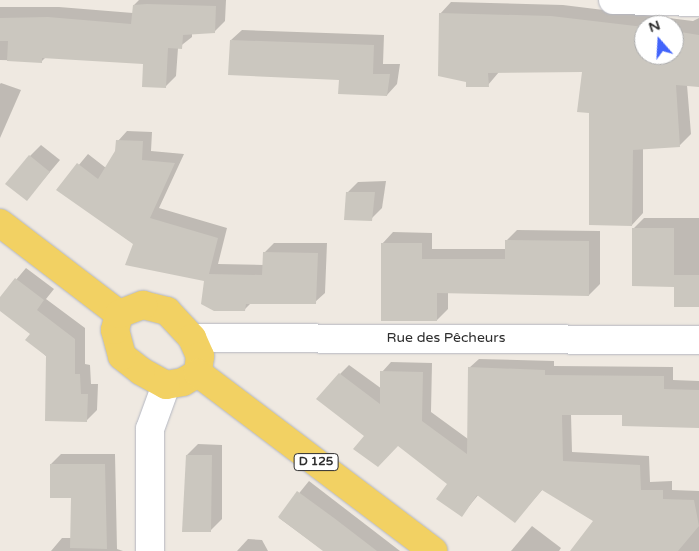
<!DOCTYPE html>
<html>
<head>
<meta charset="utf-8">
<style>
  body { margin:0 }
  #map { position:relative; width:699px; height:551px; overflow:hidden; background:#efe9e1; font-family:"Varela Round",sans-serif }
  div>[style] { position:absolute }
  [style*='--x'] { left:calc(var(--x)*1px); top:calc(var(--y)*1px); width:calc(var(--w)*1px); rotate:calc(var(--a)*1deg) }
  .shadow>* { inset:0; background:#0003 }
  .building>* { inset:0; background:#cbc7bf }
  .roads { filter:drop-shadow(0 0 1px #b4b7c1) drop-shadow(0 0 1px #b4b7c1) }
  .minor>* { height:28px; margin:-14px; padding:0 14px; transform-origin:14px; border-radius:14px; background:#fff }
  .major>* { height:28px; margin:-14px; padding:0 14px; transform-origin:14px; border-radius:14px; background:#f2d163 }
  span { translate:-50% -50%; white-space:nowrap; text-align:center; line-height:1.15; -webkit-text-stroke:4px #fff; paint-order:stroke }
  .shield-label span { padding:1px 4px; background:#fff; border:1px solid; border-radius:4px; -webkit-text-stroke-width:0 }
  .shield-label { font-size:12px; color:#2e2e2e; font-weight:700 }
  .street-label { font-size:14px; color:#2e2e2e }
  .north { position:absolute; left:634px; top:15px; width:50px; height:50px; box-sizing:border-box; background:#fff; border:1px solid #ababab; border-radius:50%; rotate:341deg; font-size:14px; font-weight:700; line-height:20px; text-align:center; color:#2e2e2e }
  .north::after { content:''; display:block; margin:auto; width:18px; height:22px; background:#4264fb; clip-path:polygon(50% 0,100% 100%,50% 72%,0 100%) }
</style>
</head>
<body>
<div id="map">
  <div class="shadow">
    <i style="clip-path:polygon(139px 0,226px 0,225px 21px,214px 32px,192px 33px,192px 37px,178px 48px,176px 76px,165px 87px,145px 63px,46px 57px,42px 61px,0 60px,0 7px,59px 7px,133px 13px,134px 5px)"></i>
    <i style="clip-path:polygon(evenodd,451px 2px,563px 5px,693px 21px,699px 18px,699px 86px,687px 85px,691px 134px,679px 146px,643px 148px,643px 213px,632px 225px,590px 112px,583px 71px,499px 72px,488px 85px,467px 81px,440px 14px,451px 2px,644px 25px,674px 25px,674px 55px,644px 55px,644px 25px)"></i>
    <i style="clip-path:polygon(242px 30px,384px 35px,383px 64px,400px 64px,397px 84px,387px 95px,231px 40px)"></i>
    <i style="clip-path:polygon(1px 83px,21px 90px,0 138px,0 84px)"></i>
    <i style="clip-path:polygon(127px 131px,152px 132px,151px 151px,184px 154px,159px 208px,227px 228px,218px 264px,264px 265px,264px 253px,274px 243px,327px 243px,325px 293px,315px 302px,251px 303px,245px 309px,206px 280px,134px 244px,58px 190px,88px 154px,106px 168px,117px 151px,118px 141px)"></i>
    <i style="clip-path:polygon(41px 145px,60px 160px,27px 199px,30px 156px)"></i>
    <i style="clip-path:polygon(386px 181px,382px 208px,371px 219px,347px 193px,358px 182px)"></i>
    <i style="clip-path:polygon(644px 218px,699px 218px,699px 306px,675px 285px,633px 229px)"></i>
    <i style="clip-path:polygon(517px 230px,600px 231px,600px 284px,589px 295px,448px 292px,448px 309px,437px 320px,382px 244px,393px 232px,432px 233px,432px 249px,506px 249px,506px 241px)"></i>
    <i style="clip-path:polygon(26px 268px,54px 289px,46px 299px,85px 328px,85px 364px,90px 365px,91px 384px,98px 384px,97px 410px,87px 420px,46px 420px,46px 356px,27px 339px,31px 333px,0 310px,0 299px)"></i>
    <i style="clip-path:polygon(479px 359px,554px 361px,554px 366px,673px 367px,673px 380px,699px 381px,699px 425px,623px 414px,571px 414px,572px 452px,649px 456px,650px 482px,672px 481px,672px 490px,699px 491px,699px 551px,572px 551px,594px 521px,543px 489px,515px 521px,479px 494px,461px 516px,449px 483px,398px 445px,366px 436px,340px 374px,349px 365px,382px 389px,382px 372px,391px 362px,432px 363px,431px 412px,468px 439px,469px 368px)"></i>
    <i style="clip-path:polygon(198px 444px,222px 445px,222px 519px,211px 530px,187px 455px)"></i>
    <i style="clip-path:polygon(61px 454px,115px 454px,117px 549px,123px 551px,51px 551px,62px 538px,72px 538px,72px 496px,51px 464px)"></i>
    <i style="clip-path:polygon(309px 481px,400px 551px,324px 551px,279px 518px)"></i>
    <i style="clip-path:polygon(532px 526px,561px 548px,559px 551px,511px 551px)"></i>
    <i style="clip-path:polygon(248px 539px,262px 540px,268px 551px,237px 551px)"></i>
  </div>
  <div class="building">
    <i style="clip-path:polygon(147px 4px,216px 6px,215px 33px,183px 35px,182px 49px,168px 48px,166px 88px,142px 87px,143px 64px,42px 58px,42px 63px,7px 61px,8px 41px,0 41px,0 18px,48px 17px,131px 24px,133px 5px)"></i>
    <i style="clip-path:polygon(439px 13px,551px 16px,644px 27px,644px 55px,674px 55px,674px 31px,699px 35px,699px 87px,676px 85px,680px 147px,633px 150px,632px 226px,589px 225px,589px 113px,577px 112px,582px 72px,488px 73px,489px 87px,466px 87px,466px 82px,438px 76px)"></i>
    <i style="clip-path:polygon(230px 40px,374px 45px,373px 74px,390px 74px,387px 96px,338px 94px,339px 80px,228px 75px)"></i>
    <i style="clip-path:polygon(116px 140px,143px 141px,142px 160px,175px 163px,150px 218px,218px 238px,209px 274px,262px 275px,263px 252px,318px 253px,316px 304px,246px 304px,245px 311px,214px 311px,201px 304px,204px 281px,125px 265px,133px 244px,56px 190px,77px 163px,98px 179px,115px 151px)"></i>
    <i style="clip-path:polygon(29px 155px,50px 172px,27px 201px,5px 184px)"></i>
    <i style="clip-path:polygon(346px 192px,375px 192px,372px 221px,344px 220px)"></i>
    <i style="clip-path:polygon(632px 228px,674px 228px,674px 287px,632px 286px)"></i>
    <i style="clip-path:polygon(505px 240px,589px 241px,589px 296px,437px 293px,437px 321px,381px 321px,381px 243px,422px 243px,422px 259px,505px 259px)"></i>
    <i style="clip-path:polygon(674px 275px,699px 275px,699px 307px,674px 307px)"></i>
    <i style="clip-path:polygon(15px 278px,44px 300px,37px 310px,75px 339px,75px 374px,80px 374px,81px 394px,88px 394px,87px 422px,45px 421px,46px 356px,25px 340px,30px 334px,0 311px,0 297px)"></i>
    <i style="clip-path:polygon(468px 367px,545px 370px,545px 375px,664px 376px,664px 389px,699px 390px,699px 428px,622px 426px,622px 415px,562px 415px,563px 461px,640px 465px,641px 490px,663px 490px,663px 499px,694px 500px,699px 526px,678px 551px,570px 551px,593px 521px,542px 490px,515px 523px,477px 495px,462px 517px,436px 499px,447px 484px,398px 446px,378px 467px,353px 449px,364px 436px,316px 399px,339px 373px,380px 404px,380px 371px,423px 372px,422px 421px,467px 454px)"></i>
    <i style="clip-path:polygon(186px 455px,212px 455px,211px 532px,182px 532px)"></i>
    <i style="clip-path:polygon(50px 464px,105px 464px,107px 549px,70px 548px,71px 498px,50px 498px)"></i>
    <i style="clip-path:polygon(297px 491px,334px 518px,377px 551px,323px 551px,278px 517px)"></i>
  </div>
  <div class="roads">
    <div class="minor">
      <i style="--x:613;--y:0;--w:86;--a:1.3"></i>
      <i style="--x:192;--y:338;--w:507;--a:0.23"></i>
      <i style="--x:150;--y:551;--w:122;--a:-90"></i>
      <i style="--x:150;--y:429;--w:47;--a:-70"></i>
    </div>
    <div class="major">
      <i style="--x:0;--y:223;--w:150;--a:37.4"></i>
      <i style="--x:143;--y:305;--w:25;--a:14"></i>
      <i style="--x:167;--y:311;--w:37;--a:47"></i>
      <i style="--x:192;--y:338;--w:20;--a:66"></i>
      <i style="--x:200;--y:356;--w:17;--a:97"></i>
      <i style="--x:198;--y:373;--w:17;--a:149"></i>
      <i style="--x:183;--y:382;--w:17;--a:170"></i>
      <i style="--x:166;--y:385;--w:29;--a:-151"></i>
      <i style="--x:141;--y:371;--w:24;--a:-142"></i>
      <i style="--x:122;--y:356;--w:27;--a:-105"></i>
      <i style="--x:115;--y:330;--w:16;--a:-76"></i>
      <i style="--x:119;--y:314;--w:26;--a:-21"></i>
      <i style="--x:198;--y:373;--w:295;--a:37.1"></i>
    </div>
  </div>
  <div class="shield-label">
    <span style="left:316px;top:462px">D 125</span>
  </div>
  <div class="street-label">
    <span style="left:446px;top:338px">Rue des Pêcheurs</span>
  </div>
  <div class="north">N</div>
</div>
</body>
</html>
